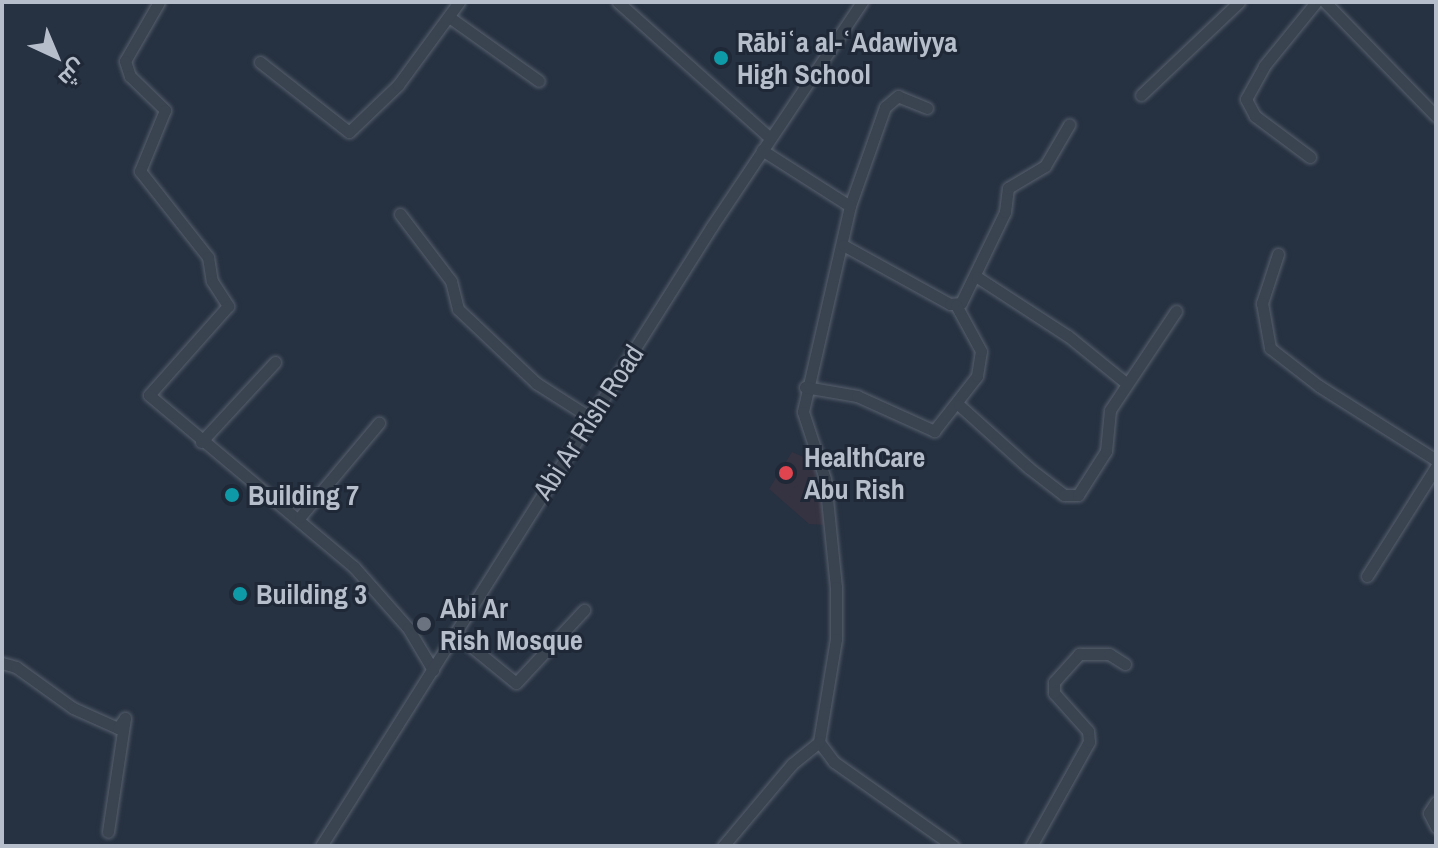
<!DOCTYPE html>
<html>
<head>
<meta charset="utf-8">
<style>
  body { margin:0 }
  #map { position:relative; width:1438px; height:848px; overflow:hidden; background:#263141; font-family:"Archivo Narrow",Cairo,sans-serif }
  div>[style] { position:absolute }
  [style*='--x'] { left:calc(var(--x)*1px); top:calc(var(--y)*1px); width:calc(var(--w)*1px); rotate:calc(var(--a)*1deg) }
  .medical>* { inset:0; background:#353241 }
  .roads { filter:drop-shadow(0 0 2px #58616e) drop-shadow(0 0 2px #58616e) }
  .minor>* { height:11px; margin:-5.5px; padding:0 5.5px; transform-origin:5.5px; border-radius:5.5px; background:#3a4350 }
  .dots>* { width:22px; height:22px; translate:-50% -50%; box-sizing:border-box; border:4px solid #1f2836; border-radius:50% }
  span { translate:-50% -50%; white-space:nowrap; text-align:center; line-height:1.15; -webkit-text-stroke:6px #1f2836; paint-order:stroke }
  .poi-label { font-size:28px; color:#b7becb; font-weight:700 }
  .left { translate:0 -50%; text-align:left }
  .street-label { font-size:28px; color:#b7becb }
  .frame { position:absolute; inset:0; border:4px solid #b7becb; pointer-events:none }
  .north { position:absolute; left:16px; top:16px; width:80px; height:80px; -webkit-text-stroke:6px #1f2836; paint-order:stroke; rotate:136deg; font-size:22px; font-weight:700; line-height:32px; text-align:center; color:#b7becb }
  .north::after { content:''; display:block; margin:auto; width:28px; height:36px; background:#b7becb; clip-path:polygon(50% 0,100% 100%,50% 72%,0 100%) }
</style>
</head>
<body>
<div id="map">
  <div class="medical">
    <i style="clip-path:polygon(792px 452px,813px 461px,825px 525px,809px 524px,769px 489px)"></i>
  </div>
  <div class="roads">
    <div class="minor">
      <i style="--x:159;--y:2;--w:68;--a:120"></i>
      <i style="--x:125;--y:61;--w:16;--a:72"></i>
      <i style="--x:130;--y:76;--w:49;--a:44.2"></i>
      <i style="--x:165;--y:110;--w:66;--a:112.3"></i>
      <i style="--x:140;--y:171;--w:110;--a:51.7"></i>
      <i style="--x:208;--y:257;--w:24;--a:81"></i>
      <i style="--x:212;--y:281;--w:30;--a:57"></i>
      <i style="--x:228;--y:306;--w:119;--a:131.6"></i>
      <i style="--x:149;--y:395;--w:268;--a:40"></i>
      <i style="--x:354;--y:567;--w:81;--a:48.5"></i>
      <i style="--x:408;--y:628;--w:49;--a:59.2"></i>
      <i style="--x:618;--y:2;--w:204;--a:41.8"></i>
      <i style="--x:1325;--y:2;--w:159;--a:45.8"></i>
      <i style="--x:449;--y:17;--w:110;--a:35.4"></i>
      <i style="--x:260;--y:62;--w:113;--a:38.2"></i>
      <i style="--x:349;--y:132;--w:68;--a:-43.8"></i>
      <i style="--x:398;--y:85;--w:103;--a:-53.7"></i>
      <i style="--x:1141;--y:95;--w:135;--a:-43.5"></i>
      <i style="--x:927;--y:108;--w:31;--a:-158"></i>
      <i style="--x:898;--y:96;--w:17;--a:140"></i>
      <i style="--x:885;--y:107;--w:105;--a:109.5"></i>
      <i style="--x:850;--y:206;--w:211;--a:102.9"></i>
      <i style="--x:803;--y:412;--w:71;--a:71.8"></i>
      <i style="--x:825;--y:479;--w:109;--a:84.2"></i>
      <i style="--x:836;--y:587;--w:52;--a:90"></i>
      <i style="--x:836;--y:639;--w:104;--a:99.4"></i>
      <i style="--x:819;--y:742;--w:25;--a:53"></i>
      <i style="--x:834;--y:762;--w:146;--a:35.2"></i>
      <i style="--x:762;--y:150;--w:104;--a:32.5"></i>
      <i style="--x:1310;--y:157;--w:69;--a:-143.3"></i>
      <i style="--x:1255;--y:116;--w:19;--a:-118"></i>
      <i style="--x:1246;--y:99;--w:38;--a:-61"></i>
      <i style="--x:1264;--y:66;--w:82;--a:-50.9"></i>
      <i style="--x:400;--y:214;--w:84;--a:52.7"></i>
      <i style="--x:451;--y:281;--w:29;--a:76"></i>
      <i style="--x:458;--y:309;--w:108;--a:43.5"></i>
      <i style="--x:536;--y:383;--w:65;--a:32.5"></i>
      <i style="--x:843;--y:245;--w:122;--a:28.9"></i>
      <i style="--x:950;--y:304;--w:11;--a:-5"></i>
      <i style="--x:961;--y:303;--w:101;--a:-64.2"></i>
      <i style="--x:1005;--y:212;--w:24;--a:-83"></i>
      <i style="--x:1008;--y:188;--w:43;--a:-30.7"></i>
      <i style="--x:1045;--y:166;--w:48;--a:-59.7"></i>
      <i style="--x:1278;--y:254;--w:52;--a:108.1"></i>
      <i style="--x:1262;--y:303;--w:46;--a:79.9"></i>
      <i style="--x:1270;--y:348;--w:62;--a:37.8"></i>
      <i style="--x:1319;--y:386;--w:138;--a:32.3"></i>
      <i style="--x:977;--y:277;--w:108;--a:33"></i>
      <i style="--x:1068;--y:336;--w:75;--a:39"></i>
      <i style="--x:805;--y:387;--w:53;--a:9.8"></i>
      <i style="--x:857;--y:396;--w:85;--a:24.4"></i>
      <i style="--x:934;--y:431;--w:70;--a:-52"></i>
      <i style="--x:977;--y:376;--w:25;--a:-81"></i>
      <i style="--x:981;--y:351;--w:52;--a:-118.5"></i>
      <i style="--x:959;--y:405;--w:94;--a:42"></i>
      <i style="--x:1029;--y:468;--w:44;--a:37.6"></i>
      <i style="--x:1064;--y:495;--w:14;--a:0"></i>
      <i style="--x:1078;--y:495;--w:52;--a:-57.5"></i>
      <i style="--x:1106;--y:451;--w:41;--a:-84.4"></i>
      <i style="--x:1110;--y:410;--w:119;--a:-56.3"></i>
      <i style="--x:201;--y:442;--w:109;--a:-47.2"></i>
      <i style="--x:300;--y:517;--w:123;--a:-50"></i>
      <i style="--x:1367;--y:576;--w:129;--a:-57.7"></i>
      <i style="--x:456;--y:634;--w:77;--a:39.2"></i>
      <i style="--x:516;--y:683;--w:100;--a:-47"></i>
      <i style="--x:2;--y:663;--w:15;--a:16"></i>
      <i style="--x:16;--y:667;--w:70;--a:35.7"></i>
      <i style="--x:73;--y:708;--w:49;--a:24"></i>
      <i style="--x:118;--y:728;--w:12;--a:-55"></i>
      <i style="--x:125;--y:718;--w:115;--a:98.5"></i>
      <i style="--x:1436;--y:802;--w:13;--a:122"></i>
      <i style="--x:1429;--y:813;--w:16;--a:63"></i>
      <i style="--x:321;--y:846;--w:733;--a:-57.76"></i>
      <i style="--x:712;--y:226;--w:270;--a:-56.2"></i>
      <i style="--x:723;--y:846;--w:107;--a:-49.9"></i>
      <i style="--x:792;--y:764;--w:35;--a:-39"></i>
      <i style="--x:1031;--y:846;--w:119;--a:-60.9"></i>
      <i style="--x:1089;--y:742;--w:11;--a:-95"></i>
      <i style="--x:1088;--y:731;--w:51;--a:-131.8"></i>
      <i style="--x:1054;--y:693;--w:11;--a:-90"></i>
      <i style="--x:1054;--y:682;--w:38;--a:-48"></i>
      <i style="--x:1079;--y:654;--w:30;--a:0"></i>
      <i style="--x:1109;--y:654;--w:19;--a:32"></i>
    </div>
  </div>
  <div class="dots">
    <i style="left:721px;top:58px;background:#0f9aa8"></i>
    <i style="left:786px;top:473px;background:#e0444e"></i>
    <i style="left:232px;top:495px;background:#0f9aa8"></i>
    <i style="left:240px;top:594px;background:#0f9aa8"></i>
    <i style="left:424px;top:624px;background:#6b7280"></i>
  </div>
  <div class="poi-label">
    <span class="left" style="left:737px;top:58px">Rābiʿa al-ʿAdawiyya<br>High School</span>
    <span class="left" style="left:804px;top:473px">HealthCare<br>Abu Rish</span>
    <span class="left" style="left:248px;top:495px">Building 7</span>
    <span class="left" style="left:256px;top:594px">Building 3</span>
    <span class="left" style="left:440px;top:624px">Abi Ar<br>Rish Mosque</span>
  </div>
  <div class="street-label">
    <span style="left:588px;top:422px;rotate:-57deg">Abi Ar Rish Road</span>
  </div>
  <div class="frame"></div>
  <div class="north">ش</div>
</div>
</body>
</html>
